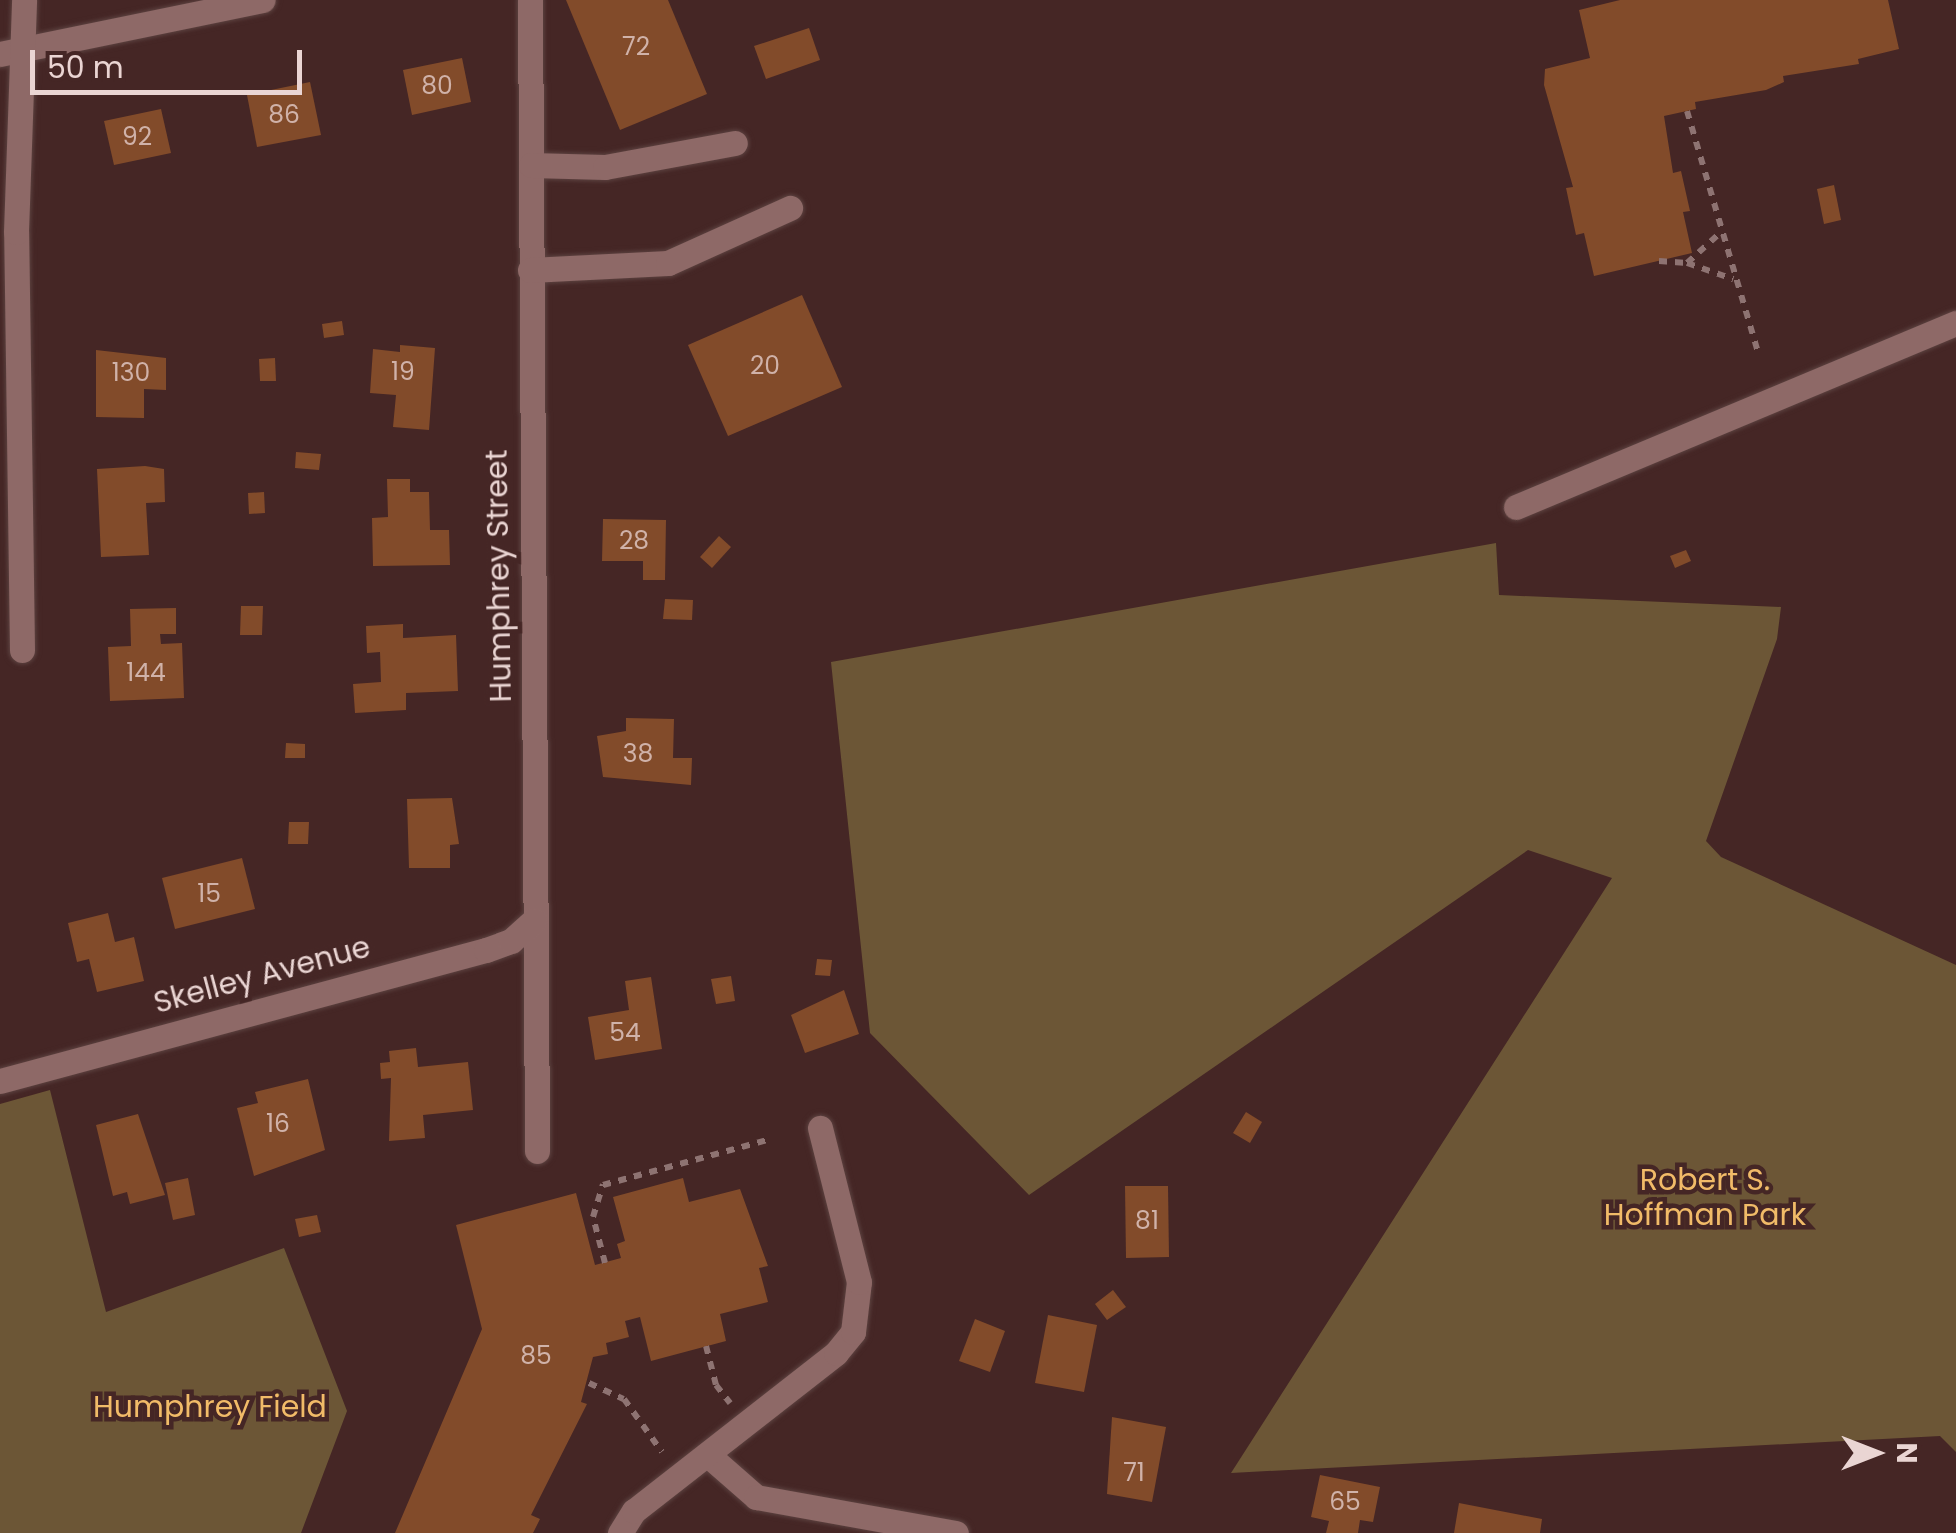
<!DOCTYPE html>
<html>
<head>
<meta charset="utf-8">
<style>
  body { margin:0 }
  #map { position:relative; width:1956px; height:1533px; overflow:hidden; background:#452625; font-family:Poppins,sans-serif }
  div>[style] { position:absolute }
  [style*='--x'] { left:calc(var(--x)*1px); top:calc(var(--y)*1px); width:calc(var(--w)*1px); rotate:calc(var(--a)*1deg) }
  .green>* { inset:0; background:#6c5636 }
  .building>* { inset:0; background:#824b2a }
  .path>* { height:6px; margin-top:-3px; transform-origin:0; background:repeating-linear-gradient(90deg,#8e7372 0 8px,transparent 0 16px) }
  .roads { filter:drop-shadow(0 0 2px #5c4240) drop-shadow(0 0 2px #5c4240) }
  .minor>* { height:25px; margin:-12.5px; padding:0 12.5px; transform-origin:12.5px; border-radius:12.5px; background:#8e6967 }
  span { translate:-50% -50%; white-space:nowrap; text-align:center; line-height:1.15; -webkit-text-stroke:9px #452625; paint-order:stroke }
  .number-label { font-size:25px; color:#d0b2a9 }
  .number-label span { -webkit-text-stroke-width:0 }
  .street-label { font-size:30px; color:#ead5d3 }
  .park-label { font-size:30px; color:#f1bb68 }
  .north { position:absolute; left:1826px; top:1403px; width:100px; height:100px; -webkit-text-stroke:8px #452625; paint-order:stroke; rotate:90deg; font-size:28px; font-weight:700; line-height:40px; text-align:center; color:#ead5d3 }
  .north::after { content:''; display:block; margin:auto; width:35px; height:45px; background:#ead5d3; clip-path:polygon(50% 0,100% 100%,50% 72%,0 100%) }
  .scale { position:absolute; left:30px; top:50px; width:272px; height:45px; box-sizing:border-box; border:5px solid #ead5d3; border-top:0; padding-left:12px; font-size:30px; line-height:35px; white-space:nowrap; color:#ead5d3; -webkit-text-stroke:8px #452625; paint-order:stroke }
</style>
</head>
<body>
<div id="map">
  <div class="green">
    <i style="clip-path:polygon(1496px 543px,1499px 595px,1781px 607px,1777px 639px,1706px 841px,1721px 857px,1956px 965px,1956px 1452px,1940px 1436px,1231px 1473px,1612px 878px,1528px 850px,1029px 1195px,870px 1033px,831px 662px)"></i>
    <i style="clip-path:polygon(50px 1090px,106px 1312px,284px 1248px,347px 1411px,301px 1533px,0 1533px,0 1104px)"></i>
  </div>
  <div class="building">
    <i style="clip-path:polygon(566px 0,668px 0,707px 94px,620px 130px)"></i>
    <i style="clip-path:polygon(1620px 0,1888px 0,1899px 49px,1858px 59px,1859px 64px,1783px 76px,1784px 82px,1766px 90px,1695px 102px,1696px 109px,1664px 116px,1673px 173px,1681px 171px,1690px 211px,1683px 212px,1692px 253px,1594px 276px,1584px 233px,1576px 235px,1566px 188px,1573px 187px,1544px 85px,1545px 69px,1590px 58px,1579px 10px)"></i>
    <i style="clip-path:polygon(809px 28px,820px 60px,766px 79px,754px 46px)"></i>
    <i style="clip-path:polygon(462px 58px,471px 102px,412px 115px,403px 70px)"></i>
    <i style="clip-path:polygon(310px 82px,321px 135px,257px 147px,247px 95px)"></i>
    <i style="clip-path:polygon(161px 109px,171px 153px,114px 165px,104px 121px)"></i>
    <i style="clip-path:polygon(1834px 185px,1841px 220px,1824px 224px,1817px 189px)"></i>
    <i style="clip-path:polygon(802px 295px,842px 387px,728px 436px,688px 345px)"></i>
    <i style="clip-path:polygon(342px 321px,344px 335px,324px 338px,322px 324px)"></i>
    <i style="clip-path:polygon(400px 345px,435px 348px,429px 430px,393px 427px,396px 395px,370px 393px,373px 349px,400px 352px)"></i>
    <i style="clip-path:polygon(96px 350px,166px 358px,166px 390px,144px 389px,144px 418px,96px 417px)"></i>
    <i style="clip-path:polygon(275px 358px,276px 381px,260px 381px,259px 359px)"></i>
    <i style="clip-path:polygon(296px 452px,321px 454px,319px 470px,295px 468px)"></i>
    <i style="clip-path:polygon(145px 466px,164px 469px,165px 502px,146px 503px,149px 555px,101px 557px,97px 469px)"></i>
    <i style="clip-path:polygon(387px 479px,410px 479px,410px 492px,429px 492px,430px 530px,449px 530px,450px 565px,373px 566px,372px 518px,388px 517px)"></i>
    <i style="clip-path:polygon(264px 492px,265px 513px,249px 514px,248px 493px)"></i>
    <i style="clip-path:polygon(603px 519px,666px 520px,665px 580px,643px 580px,643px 561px,602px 561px)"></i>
    <i style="clip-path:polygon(719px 536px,731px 547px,712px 568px,700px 557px)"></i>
    <i style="clip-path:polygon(1686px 550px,1691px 561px,1675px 568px,1670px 556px)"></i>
    <i style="clip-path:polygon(665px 599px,693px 600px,692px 620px,663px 619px)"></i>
    <i style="clip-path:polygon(241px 606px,263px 606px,262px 635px,240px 635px)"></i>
    <i style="clip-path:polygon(176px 608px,176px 634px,160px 634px,161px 644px,182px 643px,184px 698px,110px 701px,108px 647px,131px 646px,130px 609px)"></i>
    <i style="clip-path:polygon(403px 624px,403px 638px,456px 635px,458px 691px,406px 693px,406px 710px,355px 713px,353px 684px,381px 682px,380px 652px,367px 653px,366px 626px)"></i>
    <i style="clip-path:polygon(626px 718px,674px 719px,673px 758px,692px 758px,691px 785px,603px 777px,597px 736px,626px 731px)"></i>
    <i style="clip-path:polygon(286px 743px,305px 744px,305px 758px,285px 758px)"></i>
    <i style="clip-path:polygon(452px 798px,459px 844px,450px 845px,450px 868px,409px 868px,407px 799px)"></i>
    <i style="clip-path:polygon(289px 822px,309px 822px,308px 844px,288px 844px)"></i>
    <i style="clip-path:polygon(242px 858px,255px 909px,175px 929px,162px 878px)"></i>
    <i style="clip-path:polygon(108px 913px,115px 942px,134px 937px,144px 981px,97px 992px,89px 959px,77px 962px,68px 923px)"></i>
    <i style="clip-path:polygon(817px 959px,832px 960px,830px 976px,815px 975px)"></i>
    <i style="clip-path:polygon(731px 976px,735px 1001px,716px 1004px,711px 979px)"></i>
    <i style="clip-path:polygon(651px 977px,662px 1049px,595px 1060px,588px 1017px,629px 1010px,625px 981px)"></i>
    <i style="clip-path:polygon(844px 990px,859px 1034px,805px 1053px,791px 1015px)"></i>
    <i style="clip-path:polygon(416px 1048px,418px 1067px,468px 1062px,473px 1110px,423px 1115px,425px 1138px,389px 1141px,391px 1078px,381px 1079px,380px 1063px,390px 1062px,389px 1051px)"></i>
    <i style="clip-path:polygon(308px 1079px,325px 1150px,254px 1176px,237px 1108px,258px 1103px,255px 1092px)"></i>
    <i style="clip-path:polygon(1246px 1112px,1262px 1122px,1250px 1143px,1233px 1133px)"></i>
    <i style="clip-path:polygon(138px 1114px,165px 1195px,130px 1204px,127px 1192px,113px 1196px,96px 1125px)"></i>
    <i style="clip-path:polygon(188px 1178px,195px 1215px,173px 1220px,165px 1183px)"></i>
    <i style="clip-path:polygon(683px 1178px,689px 1202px,740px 1189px,768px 1266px,759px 1268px,768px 1302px,720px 1314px,726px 1341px,651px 1361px,640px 1317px,625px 1321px,629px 1337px,606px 1343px,608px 1354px,593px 1357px,581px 1402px,587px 1404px,531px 1515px,540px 1519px,533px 1533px,395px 1533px,482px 1329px,456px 1225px,576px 1193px,595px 1265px,621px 1258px,617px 1244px,625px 1241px,613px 1197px)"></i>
    <i style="clip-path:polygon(1125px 1186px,1168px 1186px,1169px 1257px,1126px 1258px)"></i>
    <i style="clip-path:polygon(317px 1215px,321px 1232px,299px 1237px,295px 1219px)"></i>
    <i style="clip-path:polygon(1113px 1290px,1126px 1307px,1107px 1320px,1095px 1304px)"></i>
    <i style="clip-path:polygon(1048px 1315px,1097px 1325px,1084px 1392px,1035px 1383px)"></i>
    <i style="clip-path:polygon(975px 1319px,1005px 1331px,990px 1372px,959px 1361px)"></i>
    <i style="clip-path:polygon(1112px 1417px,1166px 1427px,1152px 1502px,1107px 1494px)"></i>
    <i style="clip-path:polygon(1320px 1475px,1380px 1487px,1373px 1522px,1360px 1520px,1358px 1533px,1326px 1533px,1329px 1521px,1311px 1517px)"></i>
    <i style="clip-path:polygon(1459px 1503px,1542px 1519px,1540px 1533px,1454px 1533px)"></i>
  </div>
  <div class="path">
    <i style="--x:1687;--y:111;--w:252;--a:73.6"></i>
    <i style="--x:1659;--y:261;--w:28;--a:4"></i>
    <i style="--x:1687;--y:263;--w:45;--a:-42.3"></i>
    <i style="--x:1687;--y:263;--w:49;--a:19.2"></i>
    <i style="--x:605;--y:1263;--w:48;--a:-104.6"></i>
    <i style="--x:593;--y:1217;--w:34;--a:-73"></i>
    <i style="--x:603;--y:1185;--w:170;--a:-15.3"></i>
    <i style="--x:706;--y:1346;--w:40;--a:75.6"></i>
    <i style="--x:716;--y:1385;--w:23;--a:52"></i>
    <i style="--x:589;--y:1383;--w:38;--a:25"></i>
    <i style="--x:624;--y:1399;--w:65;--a:54.4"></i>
  </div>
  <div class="roads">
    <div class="minor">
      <i style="--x:530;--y:0;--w:1151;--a:89.65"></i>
      <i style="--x:0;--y:54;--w:268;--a:-11.6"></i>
      <i style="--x:531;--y:165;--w:74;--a:1.5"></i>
      <i style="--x:605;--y:167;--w:132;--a:-10.5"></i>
      <i style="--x:530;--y:270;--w:138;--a:-2.9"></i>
      <i style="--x:668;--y:263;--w:134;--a:-24.3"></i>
      <i style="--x:1516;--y:507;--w:477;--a:-22.7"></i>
      <i style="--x:22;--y:650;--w:418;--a:-90.8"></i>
      <i style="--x:16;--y:232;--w:232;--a:-88"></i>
      <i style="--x:0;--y:1081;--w:503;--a:-15.09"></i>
      <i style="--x:486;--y:950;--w:27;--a:-20"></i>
      <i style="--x:511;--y:941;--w:31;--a:-42"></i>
      <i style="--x:708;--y:1455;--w:64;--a:41.2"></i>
      <i style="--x:756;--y:1497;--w:203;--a:10.2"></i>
      <i style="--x:620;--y:1533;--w:26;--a:-58"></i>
      <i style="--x:634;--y:1511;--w:256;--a:-38"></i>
      <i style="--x:836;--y:1353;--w:27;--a:-51"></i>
      <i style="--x:853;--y:1332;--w:50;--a:-83.2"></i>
      <i style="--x:859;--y:1282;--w:159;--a:-104.2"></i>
    </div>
  </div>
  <div class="number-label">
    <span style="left:636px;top:47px">72</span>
    <span style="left:437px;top:86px">80</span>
    <span style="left:284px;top:115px">86</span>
    <span style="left:137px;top:137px">92</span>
    <span style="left:765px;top:366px">20</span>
    <span style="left:403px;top:372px">19</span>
    <span style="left:131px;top:373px">130</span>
    <span style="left:634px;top:541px">28</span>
    <span style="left:146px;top:673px">144</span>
    <span style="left:638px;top:754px">38</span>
    <span style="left:209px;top:894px">15</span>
    <span style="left:625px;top:1033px">54</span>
    <span style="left:278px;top:1124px">16</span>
    <span style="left:1147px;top:1221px">81</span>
    <span style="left:536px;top:1356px">85</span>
    <span style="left:1134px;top:1473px">71</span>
    <span style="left:1345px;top:1502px">65</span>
  </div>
  <div class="street-label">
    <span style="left:499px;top:576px;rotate:-91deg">Humphrey Street</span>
    <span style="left:262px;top:975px;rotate:-15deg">Skelley Avenue</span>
  </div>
  <div class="park-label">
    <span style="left:1705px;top:1197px">Robert S.<br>Hoffman Park</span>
    <span style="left:210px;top:1407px">Humphrey Field</span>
  </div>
  <div class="north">N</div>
  <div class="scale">50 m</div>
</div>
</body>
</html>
